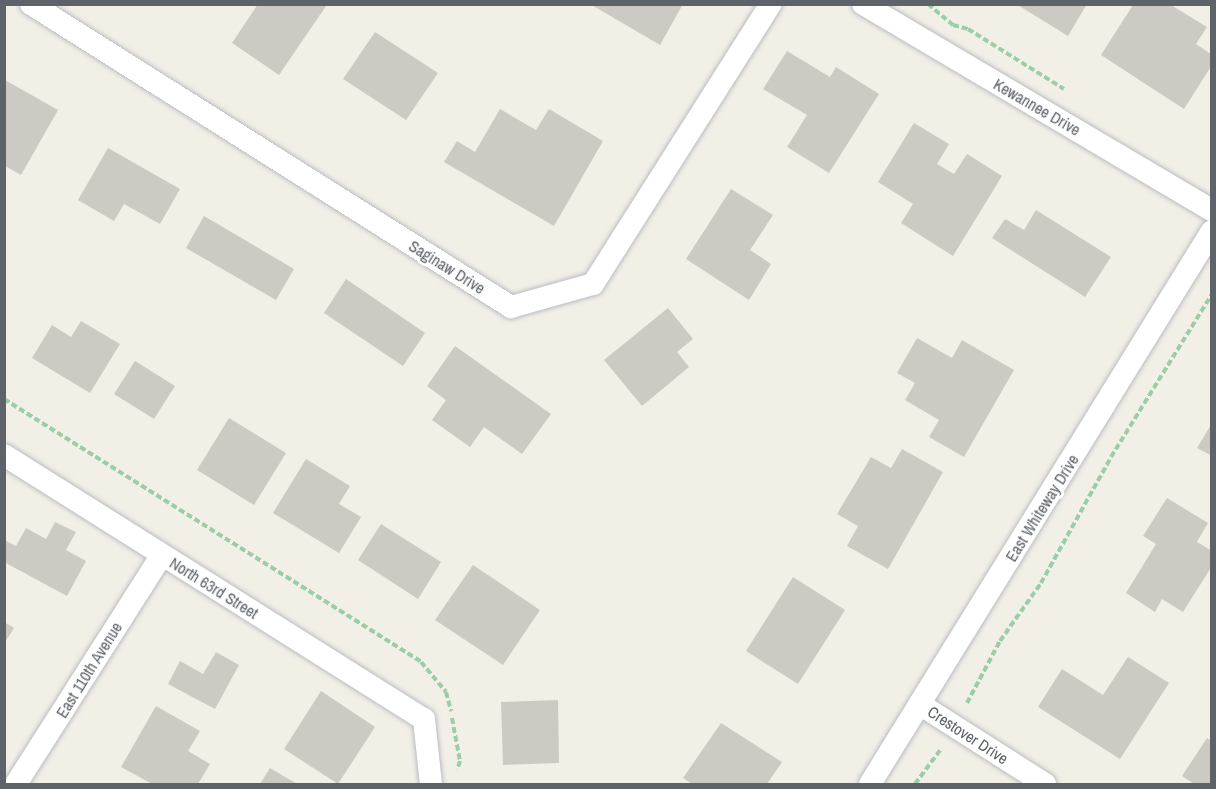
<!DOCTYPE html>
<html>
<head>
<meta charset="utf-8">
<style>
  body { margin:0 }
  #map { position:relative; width:1216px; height:789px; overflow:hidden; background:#f2efe7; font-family:"Archivo Narrow",sans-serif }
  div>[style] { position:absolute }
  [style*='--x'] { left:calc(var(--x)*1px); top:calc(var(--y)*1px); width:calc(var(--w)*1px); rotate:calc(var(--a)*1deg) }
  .building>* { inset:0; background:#cdcac4 }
  .path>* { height:4px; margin-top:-2px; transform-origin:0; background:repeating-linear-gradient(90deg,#99cea6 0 6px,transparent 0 9px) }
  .roads { filter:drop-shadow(0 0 2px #b9bdc2) drop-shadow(0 0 2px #b9bdc2) }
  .street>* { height:22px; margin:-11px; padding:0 11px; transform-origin:11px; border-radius:11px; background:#fff }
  span { translate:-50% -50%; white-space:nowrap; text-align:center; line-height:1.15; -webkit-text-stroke:6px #fff; paint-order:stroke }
  .street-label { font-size:16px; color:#5e6369 }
  .frame { position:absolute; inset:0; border:6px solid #5e6369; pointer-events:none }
</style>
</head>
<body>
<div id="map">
  <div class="building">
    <i style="clip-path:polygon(258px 4px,326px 6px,279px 75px,232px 43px)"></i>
    <i style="clip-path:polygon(590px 4px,683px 4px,660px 45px)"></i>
    <i style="clip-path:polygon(1016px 4px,1087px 4px,1068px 36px)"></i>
    <i style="clip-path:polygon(1133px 5px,1171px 5px,1207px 27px,1196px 44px,1212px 55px,1212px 65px,1184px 109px,1101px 55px)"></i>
    <i style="clip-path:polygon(375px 32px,438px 73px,406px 120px,343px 79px)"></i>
    <i style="clip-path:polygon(787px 51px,830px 77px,836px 67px,879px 94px,829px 173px,787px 147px,807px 115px,763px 89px)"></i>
    <i style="clip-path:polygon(5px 80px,58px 110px,21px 175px,5px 166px)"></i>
    <i style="clip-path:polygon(500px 109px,536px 130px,549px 109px,603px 141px,554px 226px,444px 162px,457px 141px,475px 152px)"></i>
    <i style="clip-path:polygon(914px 123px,949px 144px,937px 164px,954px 174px,967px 154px,1002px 176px,953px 256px,901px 223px,913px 204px,878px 182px)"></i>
    <i style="clip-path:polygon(108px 148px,180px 189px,160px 224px,124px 204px,114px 221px,78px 200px)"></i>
    <i style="clip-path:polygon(731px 189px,773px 215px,750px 250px,771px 264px,749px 300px,686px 259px)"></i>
    <i style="clip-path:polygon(1036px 210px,1111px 257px,1085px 297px,992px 238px,1005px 219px,1024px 230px)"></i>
    <i style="clip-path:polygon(204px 216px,294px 269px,276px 300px,186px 248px)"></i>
    <i style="clip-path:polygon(346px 279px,425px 333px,403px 366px,324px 313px)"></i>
    <i style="clip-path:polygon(668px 308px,693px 339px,677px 352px,689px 367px,642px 406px,604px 360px)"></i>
    <i style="clip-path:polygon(81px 321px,120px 344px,90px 393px,32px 358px,52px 325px,71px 337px)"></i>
    <i style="clip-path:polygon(917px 338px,952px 358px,962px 340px,1014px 370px,964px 457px,929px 437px,939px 420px,905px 400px,915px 383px,897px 373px)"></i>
    <i style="clip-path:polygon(455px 346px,551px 414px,522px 454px,484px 427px,470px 447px,432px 420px,446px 400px,427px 386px)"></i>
    <i style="clip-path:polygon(135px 361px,175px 386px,154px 419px,114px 394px)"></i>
    <i style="clip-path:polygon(229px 418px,286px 453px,254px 505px,197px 470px)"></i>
    <i style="clip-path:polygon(1212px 423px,1212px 456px,1197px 448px)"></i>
    <i style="clip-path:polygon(902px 449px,943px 472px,888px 569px,847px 546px,858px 526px,837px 514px,871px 457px,891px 468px)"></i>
    <i style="clip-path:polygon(306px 459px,350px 486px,339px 504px,361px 517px,339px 553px,273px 513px)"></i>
    <i style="clip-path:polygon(1167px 498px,1208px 523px,1197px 542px,1212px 551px,1212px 566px,1183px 612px,1162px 599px,1155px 612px,1126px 593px,1156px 544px,1143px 536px)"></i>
    <i style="clip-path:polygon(55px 522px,76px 532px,66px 550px,86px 561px,67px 596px,4px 562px,4px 540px,16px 546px,26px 528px,46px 539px)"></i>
    <i style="clip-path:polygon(381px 524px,441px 562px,418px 599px,358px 560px)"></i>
    <i style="clip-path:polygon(473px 565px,540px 610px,503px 665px,435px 620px)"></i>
    <i style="clip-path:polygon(793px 577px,845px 610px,798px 684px,746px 651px)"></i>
    <i style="clip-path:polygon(4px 622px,14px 628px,4px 644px)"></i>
    <i style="clip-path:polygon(216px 652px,239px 665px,215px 709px,168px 684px,180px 661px,203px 674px)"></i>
    <i style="clip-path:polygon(1128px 657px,1169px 683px,1120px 759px,1038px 707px,1062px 669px,1103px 695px)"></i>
    <i style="clip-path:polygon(321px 691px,375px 727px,338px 784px,284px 749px)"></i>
    <i style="clip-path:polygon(558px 700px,559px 763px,503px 765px,501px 702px)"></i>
    <i style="clip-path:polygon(156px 706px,200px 731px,188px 751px,210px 764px,198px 784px,152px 784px,121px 767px)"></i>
    <i style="clip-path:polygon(721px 723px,782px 762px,767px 784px,692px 784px,683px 778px)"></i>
    <i style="clip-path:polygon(1207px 738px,1212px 741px,1212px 784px,1194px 784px,1182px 776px)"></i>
    <i style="clip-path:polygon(270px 768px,297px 784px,260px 784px)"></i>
  </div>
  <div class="path">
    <i style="--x:928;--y:4;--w:33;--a:40"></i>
    <i style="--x:953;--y:25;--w:16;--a:15"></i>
    <i style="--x:968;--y:29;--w:113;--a:32"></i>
    <i style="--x:4;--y:399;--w:493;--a:32.2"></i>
    <i style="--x:421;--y:662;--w:39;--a:50"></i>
    <i style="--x:446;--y:692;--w:20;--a:75"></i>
    <i style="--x:967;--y:703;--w:70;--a:-62"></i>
    <i style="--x:1000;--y:641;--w:71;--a:-54.7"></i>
    <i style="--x:1041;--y:583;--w:144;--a:-60.9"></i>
    <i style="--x:1111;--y:457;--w:192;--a:-58.2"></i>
    <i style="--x:452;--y:718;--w:44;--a:79.5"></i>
    <i style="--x:460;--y:761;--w:9;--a:108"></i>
    <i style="--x:915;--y:784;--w:44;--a:-53.4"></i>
  </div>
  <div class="roads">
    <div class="street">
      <i style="--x:31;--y:4;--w:568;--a:32.26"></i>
      <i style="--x:511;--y:307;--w:85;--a:-15.7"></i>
      <i style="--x:593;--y:284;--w:332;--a:-57.6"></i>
      <i style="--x:863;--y:4;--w:405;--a:30.6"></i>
      <i style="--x:4;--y:455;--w:496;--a:32.2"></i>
      <i style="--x:424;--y:719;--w:65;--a:83.9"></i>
      <i style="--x:921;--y:705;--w:147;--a:32.5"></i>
      <i style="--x:16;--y:784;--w:270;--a:-57.5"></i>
      <i style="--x:870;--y:784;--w:650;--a:-58.27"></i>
    </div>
  </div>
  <div class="street-label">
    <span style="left:1037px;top:107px;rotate:30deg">Kewannee Drive</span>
    <span style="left:447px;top:267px;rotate:32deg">Saginaw Drive</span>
    <span style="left:1042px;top:508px;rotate:-58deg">East Whiteway Drive</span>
    <span style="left:214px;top:588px;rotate:32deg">North 63rd Street</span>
    <span style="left:89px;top:670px;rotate:-58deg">East 110th Avenue</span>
    <span style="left:968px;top:735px;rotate:33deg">Crestover Drive</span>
  </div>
  <div class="frame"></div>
</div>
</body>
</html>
